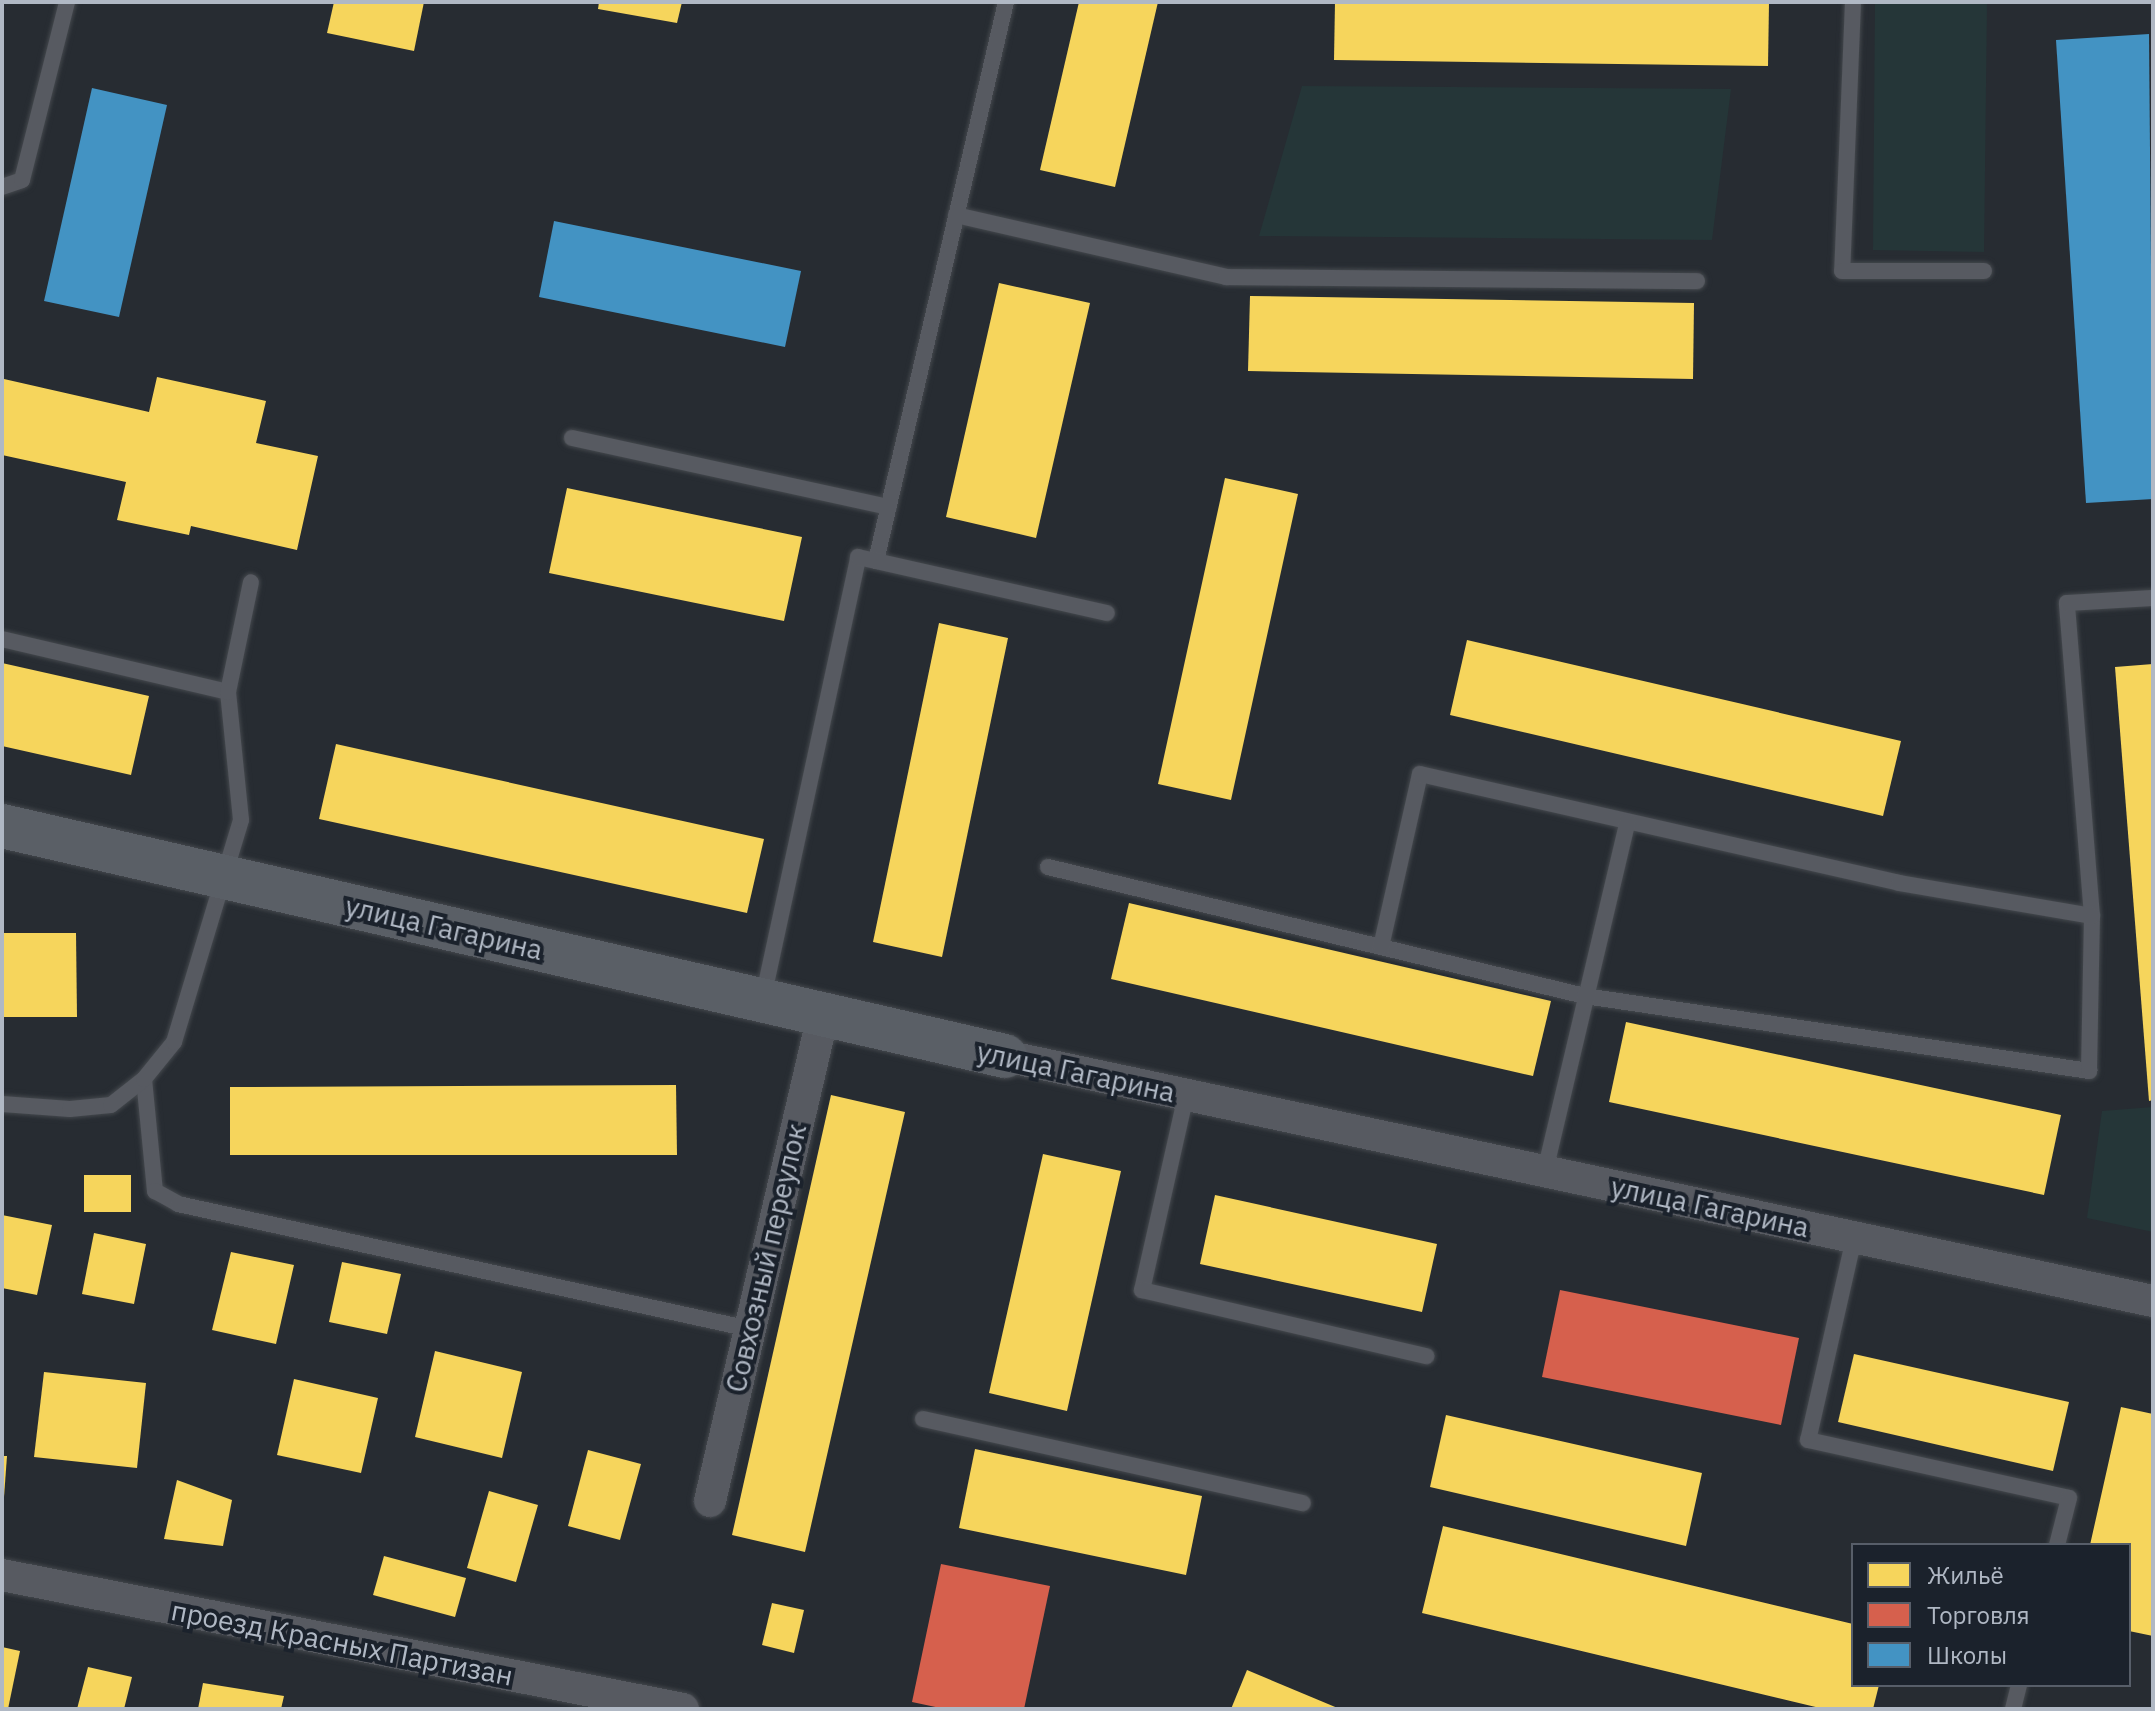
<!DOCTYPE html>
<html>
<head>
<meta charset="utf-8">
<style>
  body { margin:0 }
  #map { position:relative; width:2155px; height:1711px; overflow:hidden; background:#272c32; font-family:"IBM Plex Sans",sans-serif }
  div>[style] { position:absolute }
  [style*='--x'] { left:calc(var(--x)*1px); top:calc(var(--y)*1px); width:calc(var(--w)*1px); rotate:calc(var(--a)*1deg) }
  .green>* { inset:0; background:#253638 }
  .homes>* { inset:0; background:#f6d55c }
  .shops>* { inset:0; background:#d6604d }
  .schools>* { inset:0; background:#4393c3 }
  .roads { filter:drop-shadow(0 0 2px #44484d) drop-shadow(0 0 2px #44484d) }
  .lane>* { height:16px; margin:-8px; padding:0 8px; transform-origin:8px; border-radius:8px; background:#575a61 }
  .street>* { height:32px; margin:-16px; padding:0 16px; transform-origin:16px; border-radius:16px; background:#575a61 }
  .secondary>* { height:44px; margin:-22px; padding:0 22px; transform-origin:22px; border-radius:22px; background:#5a5f66 }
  span { translate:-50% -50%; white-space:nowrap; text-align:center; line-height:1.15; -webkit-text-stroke:8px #1b222c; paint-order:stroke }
  .street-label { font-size:28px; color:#b0b8c4 }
  .frame { position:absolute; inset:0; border:4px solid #b0b8c4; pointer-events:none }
  .legend { position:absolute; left:1851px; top:1543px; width:280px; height:144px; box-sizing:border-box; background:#1b222c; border:2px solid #575e69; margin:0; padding:10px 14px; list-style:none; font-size:24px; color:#b0b8c4 }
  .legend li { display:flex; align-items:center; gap:16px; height:40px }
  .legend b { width:40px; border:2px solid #575e69 }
</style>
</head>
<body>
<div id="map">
  <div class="green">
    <i style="clip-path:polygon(1875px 2px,1987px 2px,1984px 252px,1873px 250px)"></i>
    <i style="clip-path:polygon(1302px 86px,1731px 89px,1712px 240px,1259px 236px)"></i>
    <i style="clip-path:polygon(2153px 1107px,2153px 1232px,2087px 1218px,2102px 1111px)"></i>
  </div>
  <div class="homes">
    <i style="clip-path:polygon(334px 2px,424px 2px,414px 51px,327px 33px)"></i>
    <i style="clip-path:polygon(599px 2px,682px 2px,677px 23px,598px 9px)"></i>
    <i style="clip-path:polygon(1079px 2px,1158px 2px,1115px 187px,1040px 170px)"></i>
    <i style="clip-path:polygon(1335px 2px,1769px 2px,1768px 66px,1334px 60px)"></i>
    <i style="clip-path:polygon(999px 283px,1090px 303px,1036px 538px,946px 517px)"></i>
    <i style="clip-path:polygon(1250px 296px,1694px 303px,1693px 379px,1248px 371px)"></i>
    <i style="clip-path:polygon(157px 377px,266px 401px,256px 443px,318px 456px,297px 550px,191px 526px,189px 535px,117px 520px,126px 482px,2px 455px,4px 379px,149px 412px)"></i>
    <i style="clip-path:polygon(1225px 478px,1298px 494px,1231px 800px,1158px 784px)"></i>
    <i style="clip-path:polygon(567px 488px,802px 537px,784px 621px,549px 573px)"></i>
    <i style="clip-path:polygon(939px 623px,1008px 638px,942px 957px,873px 942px)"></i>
    <i style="clip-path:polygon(1467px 640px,1901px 741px,1883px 816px,1450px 715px)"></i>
    <i style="clip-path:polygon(2px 663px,149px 696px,131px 775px,2px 746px)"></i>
    <i style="clip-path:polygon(2153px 664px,2153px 1100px,2149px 1101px,2115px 667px)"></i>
    <i style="clip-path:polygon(336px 744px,764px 839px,747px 913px,319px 819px)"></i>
    <i style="clip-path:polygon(1129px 903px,1551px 1001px,1533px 1076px,1111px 979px)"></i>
    <i style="clip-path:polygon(2px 933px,76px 933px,77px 1017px,2px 1017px)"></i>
    <i style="clip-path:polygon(1626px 1022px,2061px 1115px,2044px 1195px,1609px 1102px)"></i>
    <i style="clip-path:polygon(676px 1085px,677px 1155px,230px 1155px,230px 1087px)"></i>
    <i style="clip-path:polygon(831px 1095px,905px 1112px,805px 1552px,732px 1535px)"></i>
    <i style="clip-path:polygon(1043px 1154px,1121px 1171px,1067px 1411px,989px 1393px)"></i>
    <i style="clip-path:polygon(84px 1175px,131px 1175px,131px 1212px,84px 1212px)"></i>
    <i style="clip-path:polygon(1215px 1195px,1437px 1244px,1422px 1312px,1200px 1264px)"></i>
    <i style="clip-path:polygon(2px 1215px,52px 1225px,37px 1295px,2px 1288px)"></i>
    <i style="clip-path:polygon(94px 1233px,146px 1244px,134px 1304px,82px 1294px)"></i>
    <i style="clip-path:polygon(231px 1252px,294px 1265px,276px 1344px,212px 1330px)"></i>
    <i style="clip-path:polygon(342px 1262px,401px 1274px,387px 1334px,329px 1322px)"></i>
    <i style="clip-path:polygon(435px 1351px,522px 1372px,502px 1458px,415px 1437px)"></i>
    <i style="clip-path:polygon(1854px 1354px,2069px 1402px,2053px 1471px,1838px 1422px)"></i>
    <i style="clip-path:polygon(44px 1372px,146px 1383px,137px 1468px,34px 1457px)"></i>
    <i style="clip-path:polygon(294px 1379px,378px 1398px,361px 1473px,277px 1455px)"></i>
    <i style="clip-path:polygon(2121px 1407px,2153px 1414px,2153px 1636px,2129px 1631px,2129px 1545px,2090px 1545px)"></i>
    <i style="clip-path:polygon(1446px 1415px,1702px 1473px,1686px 1546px,1430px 1487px)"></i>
    <i style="clip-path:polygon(975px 1449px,1202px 1496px,1186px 1575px,959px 1528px)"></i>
    <i style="clip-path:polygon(588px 1450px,641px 1464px,620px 1540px,568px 1526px)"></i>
    <i style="clip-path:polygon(2px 1456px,7px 1456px,4px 1497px,2px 1497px)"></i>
    <i style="clip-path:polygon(177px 1480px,232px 1500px,223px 1546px,164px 1539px)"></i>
    <i style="clip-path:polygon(489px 1491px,538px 1505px,516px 1582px,467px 1568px)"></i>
    <i style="clip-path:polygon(1443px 1526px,1853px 1624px,1853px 1685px,1879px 1685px,1873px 1709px,1824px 1709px,1422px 1613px)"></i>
    <i style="clip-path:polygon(384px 1556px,466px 1578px,455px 1617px,373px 1595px)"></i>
    <i style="clip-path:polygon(772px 1603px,804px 1610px,794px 1653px,762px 1645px)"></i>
    <i style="clip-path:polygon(2px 1647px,20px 1651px,8px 1709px,2px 1709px)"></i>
    <i style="clip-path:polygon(88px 1667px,132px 1677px,124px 1709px,77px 1709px)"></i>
    <i style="clip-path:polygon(1247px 1670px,1340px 1709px,1231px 1709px)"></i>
    <i style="clip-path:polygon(203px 1683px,284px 1696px,281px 1709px,198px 1709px)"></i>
  </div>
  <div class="shops">
    <i style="clip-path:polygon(1560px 1290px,1799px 1338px,1781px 1425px,1542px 1377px)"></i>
    <i style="clip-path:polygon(941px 1564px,1050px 1586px,1024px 1709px,945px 1709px,912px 1702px)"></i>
  </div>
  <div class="schools">
    <i style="clip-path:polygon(2149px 34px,2153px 499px,2086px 503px,2056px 40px)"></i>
    <i style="clip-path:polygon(92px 88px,167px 105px,119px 317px,44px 301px)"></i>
    <i style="clip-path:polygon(554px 221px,801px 271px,785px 347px,539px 297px)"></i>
  </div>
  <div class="roads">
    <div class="lane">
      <i style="--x:1853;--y:2;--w:269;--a:92.3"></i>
      <i style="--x:1842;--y:271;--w:142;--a:0"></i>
      <i style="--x:2;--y:187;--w:21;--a:-19"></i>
      <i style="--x:22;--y:180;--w:184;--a:-75.8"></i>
      <i style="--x:956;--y:215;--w:277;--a:12.9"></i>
      <i style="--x:1226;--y:277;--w:471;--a:0.5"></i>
      <i style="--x:572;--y:438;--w:324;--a:12.3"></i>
      <i style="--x:876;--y:561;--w:574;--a:-76.91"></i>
      <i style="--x:2;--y:639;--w:232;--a:13.2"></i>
      <i style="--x:1048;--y:867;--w:552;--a:13.51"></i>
      <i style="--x:1585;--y:996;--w:510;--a:8.46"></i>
      <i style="--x:2089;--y:1071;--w:155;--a:-88.9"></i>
      <i style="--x:2092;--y:916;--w:314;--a:-94.6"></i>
      <i style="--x:2067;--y:603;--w:86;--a:-3.3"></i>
      <i style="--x:1381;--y:947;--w:177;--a:-77.3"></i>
      <i style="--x:1420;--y:774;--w:491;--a:12.8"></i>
      <i style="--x:1899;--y:883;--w:196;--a:9.7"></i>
      <i style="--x:763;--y:998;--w:451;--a:-77.8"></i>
      <i style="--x:858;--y:557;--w:255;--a:12.7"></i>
      <i style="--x:144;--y:1079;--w:113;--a:84.4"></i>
      <i style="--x:155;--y:1191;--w:26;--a:29"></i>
      <i style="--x:178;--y:1204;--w:585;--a:12.33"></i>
      <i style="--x:1186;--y:1095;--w:200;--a:102.7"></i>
      <i style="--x:1142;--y:1290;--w:292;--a:13.1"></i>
      <i style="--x:2;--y:1104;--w:68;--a:4.2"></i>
      <i style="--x:70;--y:1109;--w:41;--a:-5.6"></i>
      <i style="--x:111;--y:1105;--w:42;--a:-38.2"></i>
      <i style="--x:144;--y:1079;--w:48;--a:-51"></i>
      <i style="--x:174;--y:1042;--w:232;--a:-73.2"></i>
      <i style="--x:241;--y:820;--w:129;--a:-95.8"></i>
      <i style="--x:228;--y:692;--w:112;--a:-78.2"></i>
      <i style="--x:1545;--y:1171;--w:358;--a:-76.7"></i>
      <i style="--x:1854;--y:1238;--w:207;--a:102.8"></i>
      <i style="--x:1808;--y:1440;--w:267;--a:12.5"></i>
      <i style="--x:2069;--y:1498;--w:49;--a:104.3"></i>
      <i style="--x:923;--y:1419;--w:389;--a:12.5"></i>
      <i style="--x:2013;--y:1709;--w:25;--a:-76"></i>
    </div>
    <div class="street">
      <i style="--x:1005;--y:1056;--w:1174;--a:12.05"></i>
      <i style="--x:710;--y:1501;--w:500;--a:-76.9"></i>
      <i style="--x:2;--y:1575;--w:694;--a:11.13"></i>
    </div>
    <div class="secondary">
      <i style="--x:2;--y:826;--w:1029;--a:12.92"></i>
    </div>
  </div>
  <div class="street-label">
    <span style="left:444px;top:928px;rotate:13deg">улица Гагарина</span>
    <span style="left:1076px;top:1072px;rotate:12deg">улица Гагарина</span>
    <span style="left:1710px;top:1207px;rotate:12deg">улица Гагарина</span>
    <span style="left:766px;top:1258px;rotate:-77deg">Совхозный переулок</span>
    <span style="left:342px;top:1643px;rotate:11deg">проезд Красных Партизан</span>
  </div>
  <div class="frame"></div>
  <ul class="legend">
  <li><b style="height:22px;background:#f6d55c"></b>Жильё</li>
  <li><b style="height:22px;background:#d6604d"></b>Торговля</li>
  <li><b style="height:22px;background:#4393c3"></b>Школы</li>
  </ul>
</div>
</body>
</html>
